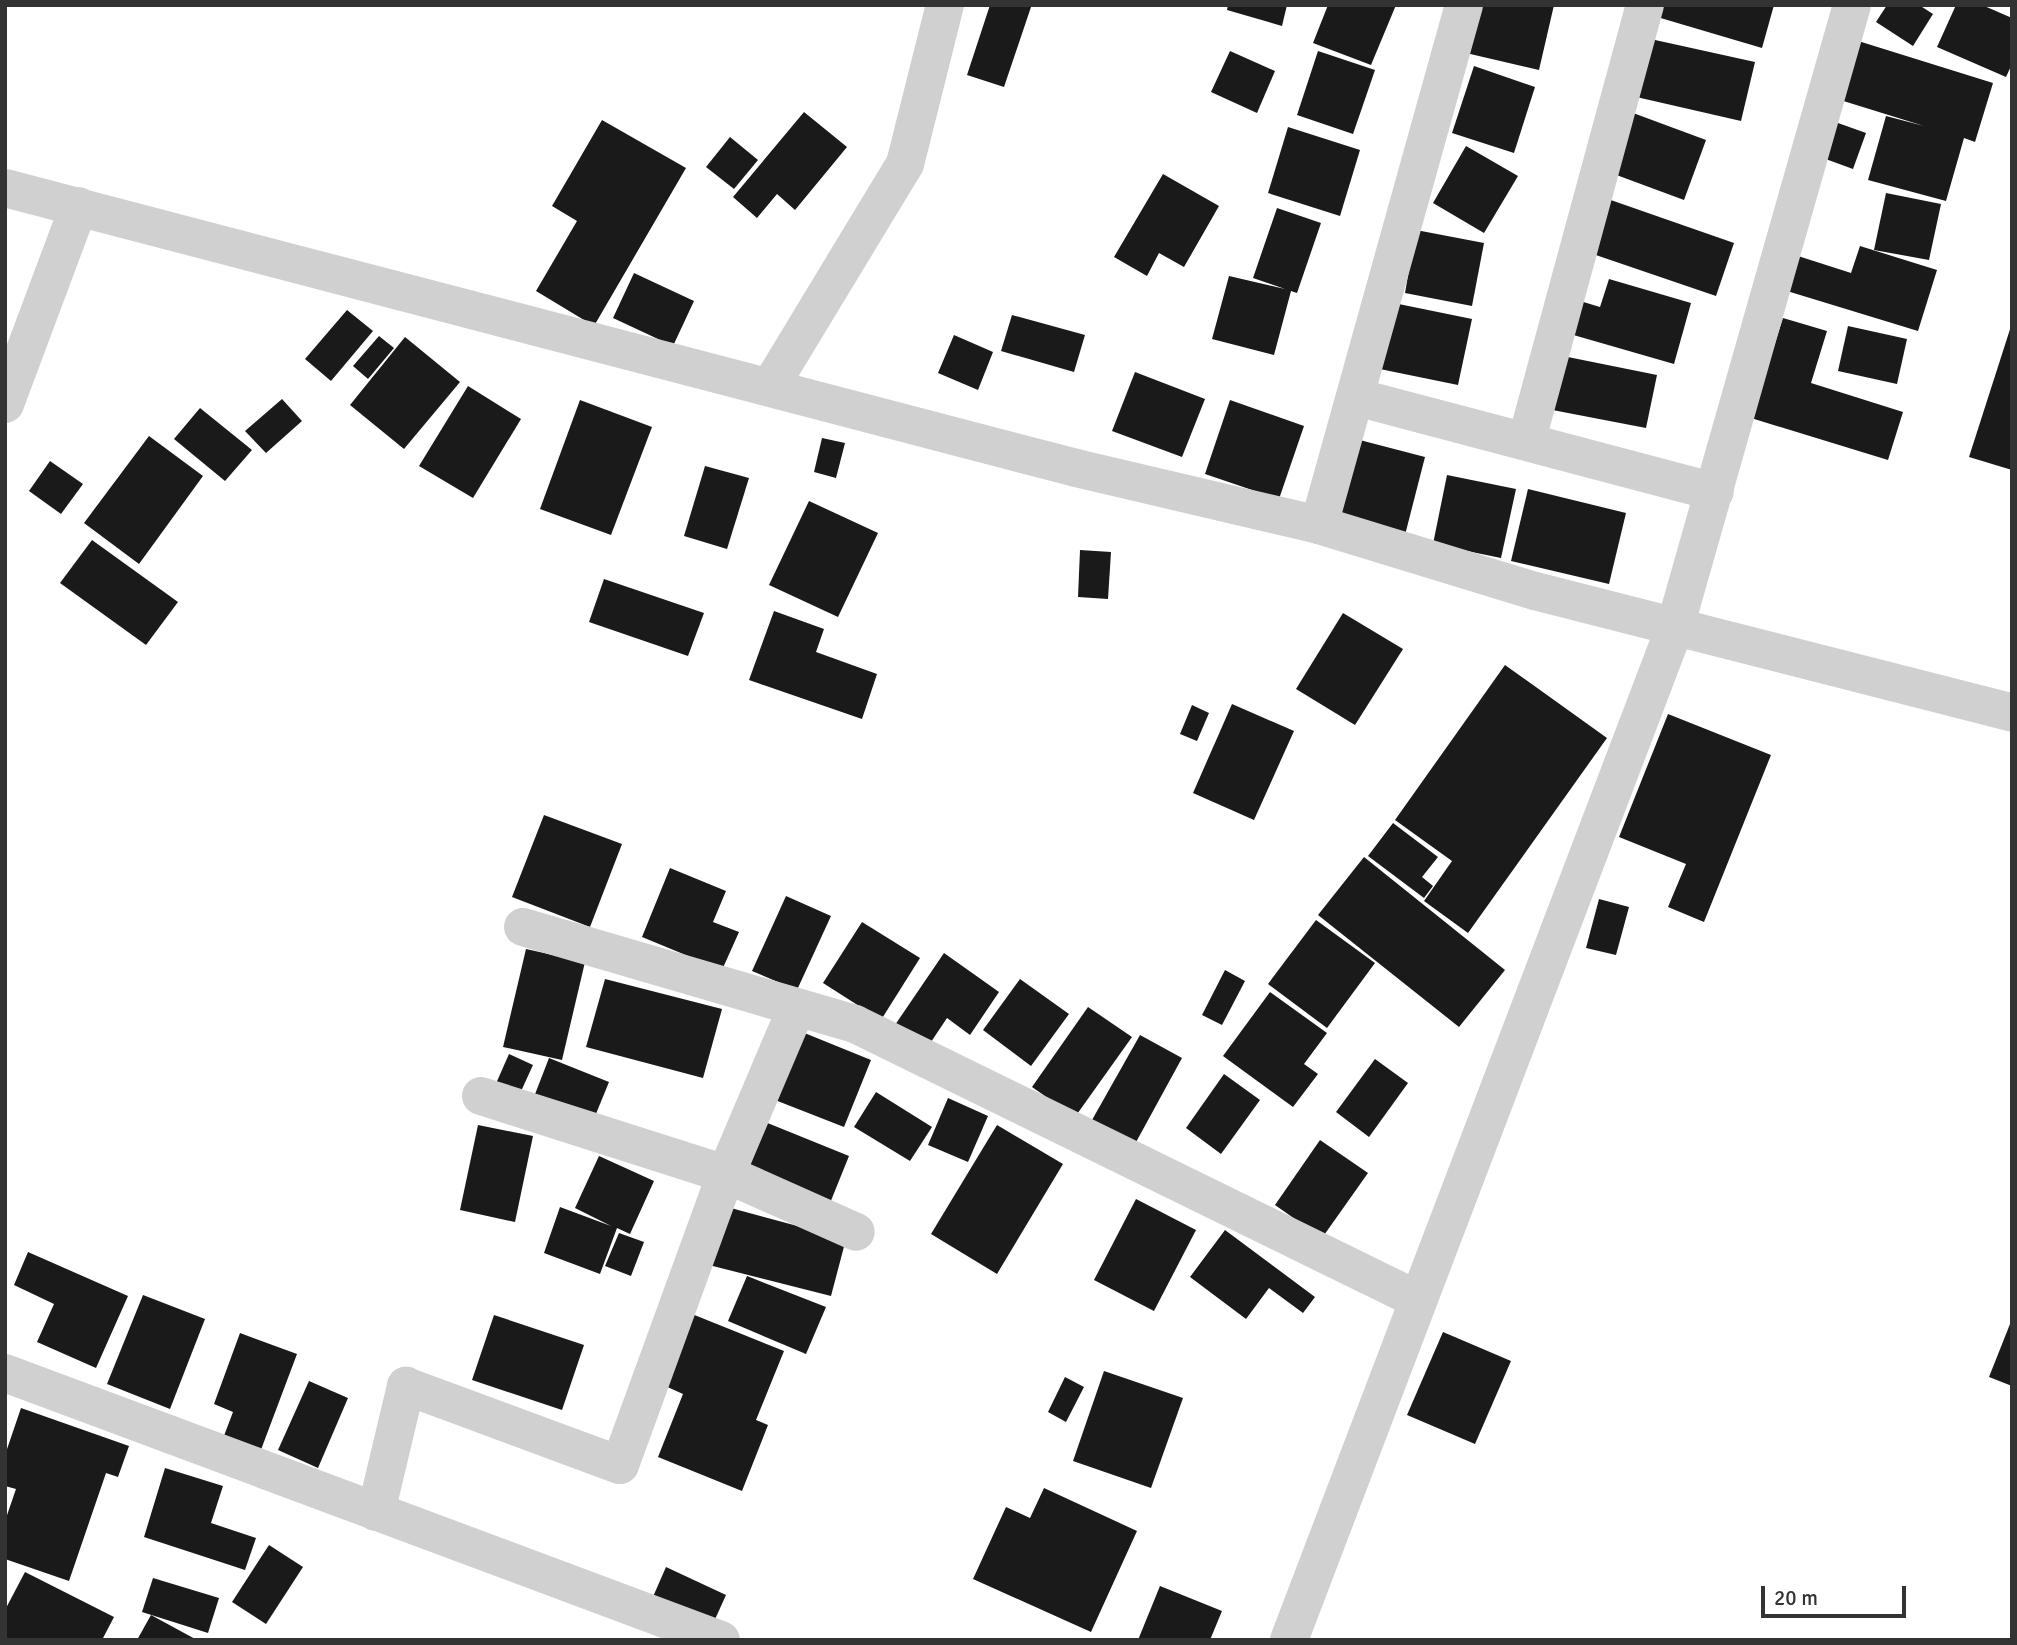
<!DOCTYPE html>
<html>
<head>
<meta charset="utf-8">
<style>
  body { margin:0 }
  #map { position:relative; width:2017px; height:1645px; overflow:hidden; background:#fff; font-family:Signika,sans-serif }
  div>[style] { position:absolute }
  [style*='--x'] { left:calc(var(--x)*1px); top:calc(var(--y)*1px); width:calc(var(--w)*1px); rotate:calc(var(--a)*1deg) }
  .building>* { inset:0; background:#1a1a1a }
  .street>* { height:38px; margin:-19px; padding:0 19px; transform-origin:19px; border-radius:19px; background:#d0d0d0 }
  span { translate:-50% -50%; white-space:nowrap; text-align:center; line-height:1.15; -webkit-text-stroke:7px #fff; paint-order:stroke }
  .frame { position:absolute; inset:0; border:7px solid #333; pointer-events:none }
  .scale { position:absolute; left:1761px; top:1586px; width:145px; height:32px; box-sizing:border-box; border:4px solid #333; border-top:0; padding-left:9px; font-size:21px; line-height:24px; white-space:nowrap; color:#333; -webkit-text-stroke:5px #fff; paint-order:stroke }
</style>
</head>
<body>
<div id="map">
  <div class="building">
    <i style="clip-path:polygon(990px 5px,1031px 7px,1004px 87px,967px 75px)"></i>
    <i style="clip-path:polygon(1228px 5px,1287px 5px,1282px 26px,1227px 10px)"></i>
    <i style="clip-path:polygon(1328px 5px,1396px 5px,1371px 65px,1313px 43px)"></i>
    <i style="clip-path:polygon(1477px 5px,1554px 5px,1539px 70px,1466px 53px)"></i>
    <i style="clip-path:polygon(1650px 5px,1774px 5px,1762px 48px,1647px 14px)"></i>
    <i style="clip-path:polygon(1887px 5px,1919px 5px,1933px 14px,1913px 46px,1876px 22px)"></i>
    <i style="clip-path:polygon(1956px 5px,1982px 5px,2012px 18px,2012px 64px,2006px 77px,1937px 47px)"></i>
    <i style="clip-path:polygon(1646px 38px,1755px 62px,1741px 121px,1632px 96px)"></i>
    <i style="clip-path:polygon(1855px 40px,1993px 83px,1975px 142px,1964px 138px,1946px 201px,1868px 180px,1886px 116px,1924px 126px,1837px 99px)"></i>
    <i style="clip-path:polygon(1230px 51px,1275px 71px,1257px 113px,1211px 92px)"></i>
    <i style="clip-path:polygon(1318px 51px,1375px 70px,1353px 134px,1297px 115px)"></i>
    <i style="clip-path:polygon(1474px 66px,1535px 87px,1514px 153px,1452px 133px)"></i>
    <i style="clip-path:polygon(1625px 110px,1706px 140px,1684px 200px,1603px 170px)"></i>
    <i style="clip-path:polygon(804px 112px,847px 147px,795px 210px,777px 194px,757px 218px,733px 197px)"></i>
    <i style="clip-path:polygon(1824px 118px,1866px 133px,1853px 169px,1812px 154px)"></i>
    <i style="clip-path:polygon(602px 120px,686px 168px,594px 326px,536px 291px,577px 221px,552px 206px)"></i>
    <i style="clip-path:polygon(1288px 127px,1360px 150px,1340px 216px,1268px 193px)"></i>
    <i style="clip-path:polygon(730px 137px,758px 160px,734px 189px,706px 167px)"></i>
    <i style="clip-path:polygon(1466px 146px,1518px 176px,1484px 233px,1433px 203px)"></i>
    <i style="clip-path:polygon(1163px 174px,1219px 206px,1184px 267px,1159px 253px,1147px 276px,1114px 257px)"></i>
    <i style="clip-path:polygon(1886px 193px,1941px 204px,1929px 260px,1874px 250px)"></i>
    <i style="clip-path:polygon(1605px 198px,1734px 243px,1716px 296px,1587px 252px)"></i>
    <i style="clip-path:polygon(1277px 208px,1321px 223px,1297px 293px,1291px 291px,1274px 355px,1212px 339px,1229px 276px,1285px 289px,1253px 278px)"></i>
    <i style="clip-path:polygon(1416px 230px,1484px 243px,1472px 306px,1405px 293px)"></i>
    <i style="clip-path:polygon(1860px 246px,1937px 270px,1918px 331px,1787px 291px,1798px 256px,1851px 273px)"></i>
    <i style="clip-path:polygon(634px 273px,694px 301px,673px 346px,613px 318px)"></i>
    <i style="clip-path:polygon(1609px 279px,1691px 303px,1674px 364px,1570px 334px,1580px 301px,1600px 307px)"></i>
    <i style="clip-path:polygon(1384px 301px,1472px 319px,1458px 385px,1370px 367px)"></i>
    <i style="clip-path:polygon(347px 310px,373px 331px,331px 381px,305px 359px)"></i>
    <i style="clip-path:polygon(1012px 315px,1085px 335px,1074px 372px,1001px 351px)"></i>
    <i style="clip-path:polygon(1783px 318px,1827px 331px,1811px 383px,1903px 412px,1888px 460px,1751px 418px)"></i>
    <i style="clip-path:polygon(2012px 323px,2012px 470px,1969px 457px)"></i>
    <i style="clip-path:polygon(1848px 326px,1907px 339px,1897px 384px,1838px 371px)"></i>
    <i style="clip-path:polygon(954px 335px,993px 352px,978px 390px,938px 373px)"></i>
    <i style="clip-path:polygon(379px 336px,394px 348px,368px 379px,353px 366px)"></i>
    <i style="clip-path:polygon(405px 337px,460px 382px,404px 449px,350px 405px)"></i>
    <i style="clip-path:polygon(1553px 354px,1657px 375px,1646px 428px,1542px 408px)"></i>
    <i style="clip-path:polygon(1135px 372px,1205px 399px,1182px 457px,1112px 431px)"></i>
    <i style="clip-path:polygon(468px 386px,521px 419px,473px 498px,419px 466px)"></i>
    <i style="clip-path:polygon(282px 399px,302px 421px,266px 453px,245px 431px)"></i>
    <i style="clip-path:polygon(580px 400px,652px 427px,611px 535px,540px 509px)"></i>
    <i style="clip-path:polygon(1230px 400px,1304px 426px,1279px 499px,1205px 474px)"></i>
    <i style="clip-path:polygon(200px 408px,252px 450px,225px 481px,174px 439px)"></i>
    <i style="clip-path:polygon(149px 436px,203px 476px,139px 564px,84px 523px)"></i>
    <i style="clip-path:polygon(822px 438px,845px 443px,836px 478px,814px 472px)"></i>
    <i style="clip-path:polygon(1352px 438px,1425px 457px,1405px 535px,1331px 515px)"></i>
    <i style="clip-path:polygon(50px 461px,83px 484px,61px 514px,29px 491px)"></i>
    <i style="clip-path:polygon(705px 466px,749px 478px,727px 549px,684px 536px)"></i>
    <i style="clip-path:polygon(1447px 475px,1516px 489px,1501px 558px,1433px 544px)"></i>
    <i style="clip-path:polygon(1528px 489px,1626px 513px,1609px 584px,1511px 561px)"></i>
    <i style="clip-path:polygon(809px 501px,878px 533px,838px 617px,769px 585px)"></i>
    <i style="clip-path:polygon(92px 540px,178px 602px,146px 645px,60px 583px)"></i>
    <i style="clip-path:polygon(1080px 550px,1111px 552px,1108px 599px,1078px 597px)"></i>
    <i style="clip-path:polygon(604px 579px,704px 613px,688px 656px,589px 622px)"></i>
    <i style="clip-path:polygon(774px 611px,824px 629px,816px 652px,877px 674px,862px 719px,749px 680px)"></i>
    <i style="clip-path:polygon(1343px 613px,1403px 649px,1355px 725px,1296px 689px)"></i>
    <i style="clip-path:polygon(1505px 665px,1607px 738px,1468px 933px,1424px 901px,1452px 861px,1395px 820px)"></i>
    <i style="clip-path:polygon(1232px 704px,1294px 731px,1254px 820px,1193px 793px)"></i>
    <i style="clip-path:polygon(1192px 705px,1209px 713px,1197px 741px,1180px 734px)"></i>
    <i style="clip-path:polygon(1668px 714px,1771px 755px,1704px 922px,1668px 907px,1686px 864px,1619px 837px)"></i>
    <i style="clip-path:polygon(544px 815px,622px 844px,590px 927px,512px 897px)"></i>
    <i style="clip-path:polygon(1393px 823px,1438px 857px,1422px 877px,1433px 886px,1424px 898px,1368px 856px)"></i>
    <i style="clip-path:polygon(1364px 857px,1505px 970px,1459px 1027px,1318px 915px)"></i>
    <i style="clip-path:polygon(670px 868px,726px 891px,713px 922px,739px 932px,722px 970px,642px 937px)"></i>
    <i style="clip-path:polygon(786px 896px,831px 916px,797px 990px,752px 971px)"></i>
    <i style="clip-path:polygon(1599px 899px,1629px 907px,1616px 955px,1586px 948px)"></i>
    <i style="clip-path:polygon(1316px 920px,1375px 963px,1327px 1028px,1268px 984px)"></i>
    <i style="clip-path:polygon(862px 922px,920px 958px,881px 1020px,823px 983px)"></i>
    <i style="clip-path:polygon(526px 949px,585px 962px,562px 1060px,503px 1047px)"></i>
    <i style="clip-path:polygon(944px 953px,999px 992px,970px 1035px,947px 1018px,927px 1048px,895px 1025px)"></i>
    <i style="clip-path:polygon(1225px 970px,1245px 981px,1222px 1025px,1202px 1015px)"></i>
    <i style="clip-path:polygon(605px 979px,722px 1009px,703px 1078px,586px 1047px)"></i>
    <i style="clip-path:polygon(1020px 979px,1069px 1014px,1031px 1066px,983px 1030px)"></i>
    <i style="clip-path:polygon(1270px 992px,1327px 1033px,1304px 1064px,1318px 1074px,1293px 1107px,1223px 1056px)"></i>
    <i style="clip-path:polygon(1088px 1007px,1132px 1037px,1075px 1117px,1032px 1087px)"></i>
    <i style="clip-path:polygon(802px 1032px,871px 1060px,844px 1127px,775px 1100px)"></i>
    <i style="clip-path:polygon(1140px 1035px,1182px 1058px,1135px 1144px,1092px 1120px)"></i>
    <i style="clip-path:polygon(509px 1054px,533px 1065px,517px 1100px,494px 1088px)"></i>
    <i style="clip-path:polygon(549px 1058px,609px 1082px,591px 1126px,532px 1102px)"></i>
    <i style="clip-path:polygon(1375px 1059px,1408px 1083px,1369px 1137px,1336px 1112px)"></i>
    <i style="clip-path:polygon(1224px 1074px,1260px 1100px,1221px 1154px,1186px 1128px)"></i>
    <i style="clip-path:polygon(876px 1092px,932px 1127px,910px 1161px,854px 1127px)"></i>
    <i style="clip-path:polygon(948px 1098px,988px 1116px,968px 1162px,928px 1145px)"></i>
    <i style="clip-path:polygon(753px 1117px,849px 1156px,828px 1208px,732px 1169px)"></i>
    <i style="clip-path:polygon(478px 1125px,533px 1136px,515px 1222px,460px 1210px)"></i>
    <i style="clip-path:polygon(997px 1125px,1063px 1164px,997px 1274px,931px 1234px)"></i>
    <i style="clip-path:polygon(1320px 1140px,1368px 1173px,1322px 1238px,1275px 1205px)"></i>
    <i style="clip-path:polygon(599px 1156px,654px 1181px,630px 1234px,617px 1228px,600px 1274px,544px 1253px,560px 1207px,611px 1226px,575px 1208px)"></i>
    <i style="clip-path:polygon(1136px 1199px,1196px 1230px,1154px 1311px,1094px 1280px)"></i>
    <i style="clip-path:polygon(716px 1204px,846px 1239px,831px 1296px,701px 1263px)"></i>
    <i style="clip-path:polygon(1225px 1230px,1315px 1297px,1303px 1313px,1269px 1288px,1246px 1319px,1190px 1277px)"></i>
    <i style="clip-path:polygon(619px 1233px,644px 1242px,631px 1276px,605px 1266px)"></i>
    <i style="clip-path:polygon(28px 1252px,128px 1296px,96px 1368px,37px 1342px,54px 1304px,14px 1285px)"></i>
    <i style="clip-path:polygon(747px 1276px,826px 1307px,806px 1354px,728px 1321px)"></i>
    <i style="clip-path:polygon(143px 1295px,205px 1319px,170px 1409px,107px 1384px)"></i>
    <i style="clip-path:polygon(692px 1314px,784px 1351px,756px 1420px,768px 1425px,742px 1491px,658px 1457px,683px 1394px,663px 1385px)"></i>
    <i style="clip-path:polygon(494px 1315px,584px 1345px,562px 1410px,472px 1380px)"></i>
    <i style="clip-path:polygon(2012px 1319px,2012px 1386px,1989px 1377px)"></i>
    <i style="clip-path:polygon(1443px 1332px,1511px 1361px,1475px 1444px,1407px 1415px)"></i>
    <i style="clip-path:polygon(240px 1333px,297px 1354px,259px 1455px,222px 1441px,233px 1412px,214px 1404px)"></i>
    <i style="clip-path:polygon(1104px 1371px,1183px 1398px,1151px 1488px,1073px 1461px)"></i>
    <i style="clip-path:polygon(1065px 1377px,1084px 1387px,1066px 1422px,1048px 1412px)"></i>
    <i style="clip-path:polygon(309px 1381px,348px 1398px,318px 1468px,278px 1450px)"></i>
    <i style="clip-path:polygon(21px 1408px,129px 1446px,118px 1477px,106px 1473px,69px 1581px,5px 1559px,5px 1521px,16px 1489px,5px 1486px,5px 1455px)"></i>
    <i style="clip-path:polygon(165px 1468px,223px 1486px,211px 1523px,256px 1538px,245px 1570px,144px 1537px)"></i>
    <i style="clip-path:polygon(1044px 1488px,1137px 1531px,1091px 1632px,973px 1579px,1006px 1507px,1030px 1518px)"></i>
    <i style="clip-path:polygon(269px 1545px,303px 1567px,266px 1624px,232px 1602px)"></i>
    <i style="clip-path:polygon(666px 1567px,726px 1595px,712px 1626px,652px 1599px)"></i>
    <i style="clip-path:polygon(25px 1572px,114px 1617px,102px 1640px,5px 1640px,5px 1610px)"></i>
    <i style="clip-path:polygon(153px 1578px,219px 1598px,208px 1633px,142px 1612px)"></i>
    <i style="clip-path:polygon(1160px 1586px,1222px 1611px,1210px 1640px,1138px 1640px)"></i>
    <i style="clip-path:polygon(151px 1615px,197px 1640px,137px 1640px)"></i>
  </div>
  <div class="street">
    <i style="--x:5;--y:188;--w:1107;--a:14.65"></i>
    <i style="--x:1076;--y:468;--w:250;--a:13.2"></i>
    <i style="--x:1319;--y:525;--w:226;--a:17"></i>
    <i style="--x:1535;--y:591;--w:492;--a:14.3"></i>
    <i style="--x:771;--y:385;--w:258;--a:-58.8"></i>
    <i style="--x:905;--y:164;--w:164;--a:-75.9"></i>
    <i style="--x:1356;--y:397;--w:371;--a:14.8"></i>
    <i style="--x:5;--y:404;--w:211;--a:-69.5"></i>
    <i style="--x:1527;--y:439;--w:450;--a:-74.8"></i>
    <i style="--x:1319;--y:525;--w:540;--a:-74.42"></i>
    <i style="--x:523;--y:927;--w:346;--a:16.3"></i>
    <i style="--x:855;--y:1024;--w:625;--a:26.11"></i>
    <i style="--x:481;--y:1096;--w:257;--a:17.7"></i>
    <i style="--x:726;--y:1174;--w:142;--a:24"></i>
    <i style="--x:5;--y:1373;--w:764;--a:20.45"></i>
    <i style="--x:376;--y:1512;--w:130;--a:-76.6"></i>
    <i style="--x:406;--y:1386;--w:228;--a:20.3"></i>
    <i style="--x:620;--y:1465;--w:310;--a:-70"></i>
    <i style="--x:726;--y:1174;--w:181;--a:-67"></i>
    <i style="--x:1289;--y:1640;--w:1084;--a:-69.14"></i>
    <i style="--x:1675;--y:627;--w:647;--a:-74.12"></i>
  </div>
  <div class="frame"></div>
  <div class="scale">20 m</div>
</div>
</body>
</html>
